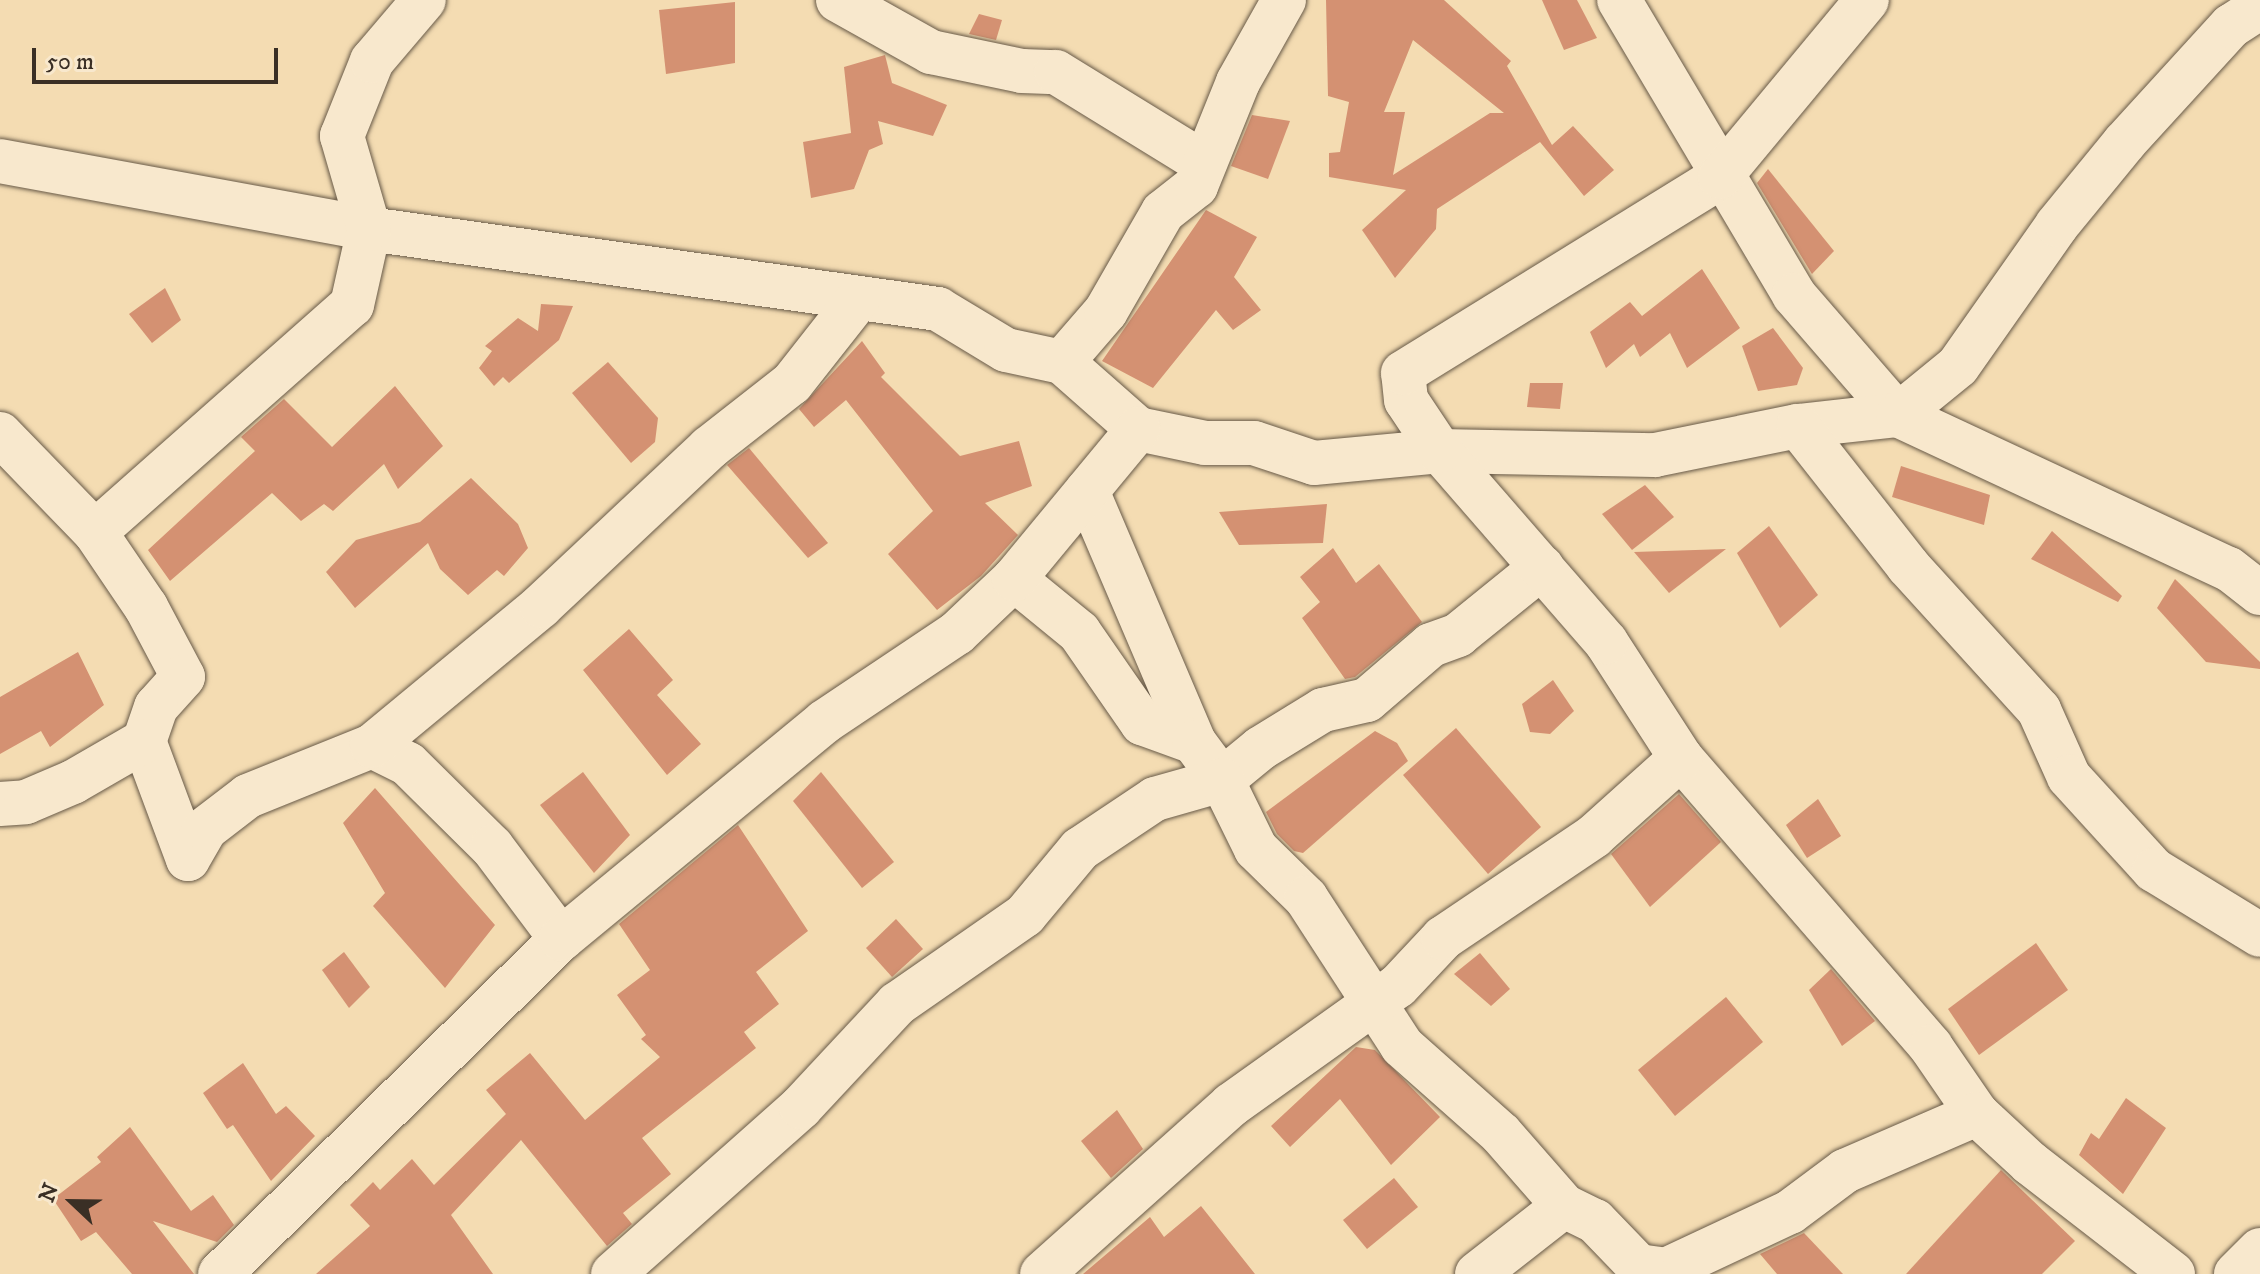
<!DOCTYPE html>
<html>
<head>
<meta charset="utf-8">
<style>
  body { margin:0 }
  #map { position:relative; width:2260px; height:1274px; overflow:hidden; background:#f4dcb2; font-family:"IM FELL DW Pica",serif }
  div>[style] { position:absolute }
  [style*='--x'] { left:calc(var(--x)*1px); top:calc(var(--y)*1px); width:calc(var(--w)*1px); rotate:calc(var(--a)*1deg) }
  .building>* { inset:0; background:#d49172 }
  .roads { filter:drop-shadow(0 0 2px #685a48) drop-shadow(0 0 2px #685a48) }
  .minor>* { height:44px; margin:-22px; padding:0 22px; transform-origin:22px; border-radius:22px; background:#f8e8cd }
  span { translate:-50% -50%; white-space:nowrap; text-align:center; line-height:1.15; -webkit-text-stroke:6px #f8e8cd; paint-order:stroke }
  .north { position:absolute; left:32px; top:1162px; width:80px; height:80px; -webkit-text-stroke:6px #f8e8cd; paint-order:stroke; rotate:292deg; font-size:22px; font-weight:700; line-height:32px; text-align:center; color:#3a2f25 }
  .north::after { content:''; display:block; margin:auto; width:28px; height:36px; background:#3a2f25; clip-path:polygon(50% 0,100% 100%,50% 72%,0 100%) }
  .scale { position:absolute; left:32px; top:48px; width:246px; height:36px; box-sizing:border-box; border:4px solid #3a2f25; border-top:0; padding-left:10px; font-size:24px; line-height:28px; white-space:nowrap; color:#3a2f25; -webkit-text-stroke:6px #f8e8cd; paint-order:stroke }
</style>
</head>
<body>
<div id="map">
  <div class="building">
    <i style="clip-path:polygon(evenodd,1326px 0,1444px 0,1511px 61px,1507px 66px,1552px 145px,1573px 126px,1614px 170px,1584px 196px,1540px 142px,1437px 209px,1436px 229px,1395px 278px,1362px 230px,1406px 190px,1329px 177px,1329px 153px,1340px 152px,1349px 102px,1328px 96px,1326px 0,1413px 40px,1504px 113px,1490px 113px,1393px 175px,1405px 112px,1384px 112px,1413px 40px)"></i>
    <i style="clip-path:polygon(1542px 0,1577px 0,1597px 38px,1564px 50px)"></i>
    <i style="clip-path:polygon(735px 2px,735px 63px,666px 74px,659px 10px)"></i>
    <i style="clip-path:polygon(979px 14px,1002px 20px,996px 40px,969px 34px)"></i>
    <i style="clip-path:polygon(885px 55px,892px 83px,947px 105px,933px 136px,878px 121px,883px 144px,869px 150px,854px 189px,811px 198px,803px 142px,851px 133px,844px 67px)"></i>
    <i style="clip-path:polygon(1252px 115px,1290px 121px,1268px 179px,1231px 166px)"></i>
    <i style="clip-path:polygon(1768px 169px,1834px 251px,1812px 274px,1757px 183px)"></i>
    <i style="clip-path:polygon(1206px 210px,1257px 237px,1234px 277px,1261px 310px,1233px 330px,1216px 310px,1153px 388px,1102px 361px)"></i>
    <i style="clip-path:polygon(1702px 269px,1740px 328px,1687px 368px,1670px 333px,1640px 357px,1634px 344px,1606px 368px,1590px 332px,1630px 302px,1642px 316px)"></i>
    <i style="clip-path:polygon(165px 288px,181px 320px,152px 343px,129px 314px)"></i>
    <i style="clip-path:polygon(541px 304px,573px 306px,559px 340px,509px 383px,503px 377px,494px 386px,479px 368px,492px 351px,485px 346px,518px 318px,538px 331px)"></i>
    <i style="clip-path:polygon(1773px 328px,1803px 368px,1797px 385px,1758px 391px,1742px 346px)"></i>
    <i style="clip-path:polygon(862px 341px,885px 373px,881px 377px,960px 456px,1019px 441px,1032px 486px,985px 503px,1018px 535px,981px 576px,937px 610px,888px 554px,933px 511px,846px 400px,814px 427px,799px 409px)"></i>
    <i style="clip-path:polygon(608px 362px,658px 418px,655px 442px,631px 463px,572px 393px)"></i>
    <i style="clip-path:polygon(1530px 383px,1563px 383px,1560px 409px,1527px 407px)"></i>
    <i style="clip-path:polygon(395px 386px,443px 446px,398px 489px,384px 464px,333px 511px,324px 504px,301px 521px,272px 493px,170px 581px,148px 550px,255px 451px,241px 437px,284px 399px,332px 447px)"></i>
    <i style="clip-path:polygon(749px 448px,828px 543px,808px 558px,727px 465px)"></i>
    <i style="clip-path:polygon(1901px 466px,1990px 495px,1984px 525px,1892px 497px)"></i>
    <i style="clip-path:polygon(471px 478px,518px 524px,528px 548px,504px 576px,497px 570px,468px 595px,440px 569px,428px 543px,355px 608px,326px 572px,356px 540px,420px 522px)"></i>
    <i style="clip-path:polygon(1645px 485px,1674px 517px,1632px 550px,1602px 514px)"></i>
    <i style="clip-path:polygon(1327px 504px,1323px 543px,1239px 545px,1219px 512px)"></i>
    <i style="clip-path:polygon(1769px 526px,1818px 595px,1780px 628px,1737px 553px)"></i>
    <i style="clip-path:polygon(2052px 531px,2122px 596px,2118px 602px,2031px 559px)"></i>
    <i style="clip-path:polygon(1333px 548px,1356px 583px,1379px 564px,1422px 622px,1355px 677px,1345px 679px,1302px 618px,1320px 602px,1300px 577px)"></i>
    <i style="clip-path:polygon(1726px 549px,1669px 593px,1634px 552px)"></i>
    <i style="clip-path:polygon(2175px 579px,2260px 662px,2260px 669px,2206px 662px,2157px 608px)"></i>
    <i style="clip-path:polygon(629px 629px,673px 680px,657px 695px,701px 744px,667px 775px,583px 670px)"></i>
    <i style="clip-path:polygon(78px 652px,104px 705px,50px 747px,41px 731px,0 754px,0 697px)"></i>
    <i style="clip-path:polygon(1553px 680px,1574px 711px,1550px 734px,1530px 732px,1522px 704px)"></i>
    <i style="clip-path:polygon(1456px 728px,1541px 827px,1488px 874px,1403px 775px)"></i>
    <i style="clip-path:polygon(1375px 731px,1397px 743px,1408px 761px,1303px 853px,1294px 851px,1277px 834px,1266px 812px)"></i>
    <i style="clip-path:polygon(583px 772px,630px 835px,594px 873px,540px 805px)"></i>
    <i style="clip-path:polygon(821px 772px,894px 862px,862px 888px,793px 801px)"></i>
    <i style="clip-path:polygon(375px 788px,495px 925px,445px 988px,373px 906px,385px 893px,343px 823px)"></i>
    <i style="clip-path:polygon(1679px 794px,1721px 842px,1650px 907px,1611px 854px)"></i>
    <i style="clip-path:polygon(1818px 799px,1841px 836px,1807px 858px,1786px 825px)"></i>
    <i style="clip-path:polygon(738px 825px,808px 931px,756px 972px,779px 1004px,744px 1032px,756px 1048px,642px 1138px,671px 1174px,623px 1213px,632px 1224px,607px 1246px,521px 1140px,451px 1215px,493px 1274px,316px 1274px,370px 1226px,350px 1205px,373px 1182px,380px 1190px,412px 1159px,434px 1185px,506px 1114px,486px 1090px,530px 1053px,585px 1120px,660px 1057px,641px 1039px,646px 1035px,617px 995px,650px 970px,619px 924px)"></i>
    <i style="clip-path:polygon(896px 919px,923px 949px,892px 977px,866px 948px)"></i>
    <i style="clip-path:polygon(2036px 943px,2068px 990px,1979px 1055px,1948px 1009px)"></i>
    <i style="clip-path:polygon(344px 952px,370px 987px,349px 1008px,322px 970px)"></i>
    <i style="clip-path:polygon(1480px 953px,1510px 989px,1491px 1006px,1454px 974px)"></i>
    <i style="clip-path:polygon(1831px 969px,1875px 1021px,1842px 1046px,1809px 990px)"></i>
    <i style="clip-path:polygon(1726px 997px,1763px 1042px,1675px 1116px,1638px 1070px)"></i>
    <i style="clip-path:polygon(1356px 1047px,1375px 1050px,1440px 1117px,1391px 1165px,1340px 1099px,1290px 1147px,1271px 1126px)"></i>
    <i style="clip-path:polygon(243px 1063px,276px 1114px,286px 1106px,315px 1136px,271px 1181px,233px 1125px,227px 1129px,203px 1093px)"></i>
    <i style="clip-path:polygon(2126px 1098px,2166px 1128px,2123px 1194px,2079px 1155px,2091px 1133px,2099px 1139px)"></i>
    <i style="clip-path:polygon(1117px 1110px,1143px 1149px,1111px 1178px,1081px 1141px)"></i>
    <i style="clip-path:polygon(130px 1127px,191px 1211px,213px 1195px,234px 1225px,217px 1242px,153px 1221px,194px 1274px,132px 1274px,96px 1232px,81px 1241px,53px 1199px,101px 1162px,97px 1157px)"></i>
    <i style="clip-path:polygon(2001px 1170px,2075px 1241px,2042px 1274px,1906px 1274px)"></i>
    <i style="clip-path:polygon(1394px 1178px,1418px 1207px,1367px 1249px,1343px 1220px)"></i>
    <i style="clip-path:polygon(1201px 1206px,1255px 1274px,1083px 1274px,1150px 1217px,1164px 1237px)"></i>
    <i style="clip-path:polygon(1804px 1233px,1843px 1274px,1777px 1274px,1760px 1254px)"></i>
  </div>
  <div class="roads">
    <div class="minor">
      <i style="--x:838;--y:0;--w:107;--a:29.2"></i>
      <i style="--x:931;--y:52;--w:93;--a:11.8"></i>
      <i style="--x:1022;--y:71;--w:34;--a:2"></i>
      <i style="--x:1056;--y:72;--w:174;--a:31.6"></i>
      <i style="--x:1619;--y:0;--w:343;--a:59.3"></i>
      <i style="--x:1794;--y:295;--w:159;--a:49.1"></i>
      <i style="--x:1898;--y:415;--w:365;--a:25"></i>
      <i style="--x:2229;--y:569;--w:39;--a:38"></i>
      <i style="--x:0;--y:161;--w:375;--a:10.4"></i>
      <i style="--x:369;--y:229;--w:575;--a:8"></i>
      <i style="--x:938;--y:309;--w:79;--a:31.1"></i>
      <i style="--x:1006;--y:350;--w:57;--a:12.1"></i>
      <i style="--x:1062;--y:362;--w:101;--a:41.4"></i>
      <i style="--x:1138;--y:429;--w:68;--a:11.8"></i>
      <i style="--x:1205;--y:443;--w:49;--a:0"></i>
      <i style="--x:1254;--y:443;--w:63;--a:18.4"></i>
      <i style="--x:1314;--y:463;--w:127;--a:-5.4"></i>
      <i style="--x:1440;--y:451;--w:215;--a:1.1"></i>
      <i style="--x:1655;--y:455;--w:146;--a:-11.5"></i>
      <i style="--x:1798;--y:426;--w:101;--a:-6.3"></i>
      <i style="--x:1898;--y:415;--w:77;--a:-39.2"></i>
      <i style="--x:1958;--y:366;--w:172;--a:-54.9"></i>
      <i style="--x:2057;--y:225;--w:106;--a:-50.7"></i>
      <i style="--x:2124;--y:143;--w:159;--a:-47.6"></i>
      <i style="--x:2231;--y:26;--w:35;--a:-33"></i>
      <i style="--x:1062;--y:362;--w:67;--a:-49.2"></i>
      <i style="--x:1106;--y:311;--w:114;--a:-60.1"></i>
      <i style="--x:1163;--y:212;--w:42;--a:-38.2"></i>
      <i style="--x:1196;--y:186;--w:112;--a:-68"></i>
      <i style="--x:1238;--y:82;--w:94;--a:-60.7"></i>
      <i style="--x:1798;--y:426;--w:178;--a:51.8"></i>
      <i style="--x:1908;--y:566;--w:195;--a:47.7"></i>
      <i style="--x:2039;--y:710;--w:73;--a:65.9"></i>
      <i style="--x:2069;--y:777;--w:126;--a:47.6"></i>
      <i style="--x:2154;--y:870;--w:124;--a:31.5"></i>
      <i style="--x:0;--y:434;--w:136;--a:45.9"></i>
      <i style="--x:95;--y:532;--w:91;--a:55.8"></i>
      <i style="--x:146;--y:607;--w:79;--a:62.1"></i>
      <i style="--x:183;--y:677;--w:40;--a:132"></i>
      <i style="--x:156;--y:707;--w:36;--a:109"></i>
      <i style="--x:144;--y:741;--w:126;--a:69.6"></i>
      <i style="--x:1087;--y:491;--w:273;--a:66.9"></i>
      <i style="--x:95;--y:532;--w:343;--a:-41.5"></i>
      <i style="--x:352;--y:305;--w:78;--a:-77.4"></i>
      <i style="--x:369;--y:229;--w:97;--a:-106.2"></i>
      <i style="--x:342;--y:136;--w:81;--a:-68.2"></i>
      <i style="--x:372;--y:61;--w:80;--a:-49.6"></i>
      <i style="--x:1014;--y:579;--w:84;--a:39.2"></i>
      <i style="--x:1079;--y:632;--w:111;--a:55.3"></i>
      <i style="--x:1142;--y:723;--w:55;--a:20.1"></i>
      <i style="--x:1194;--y:742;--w:47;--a:53.6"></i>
      <i style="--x:1222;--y:780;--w:50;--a:-39.4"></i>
      <i style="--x:1261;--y:748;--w:73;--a:-31.5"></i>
      <i style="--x:1323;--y:710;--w:45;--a:-12.8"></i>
      <i style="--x:1367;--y:700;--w:84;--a:-40.7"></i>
      <i style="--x:1431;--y:645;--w:29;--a:-20"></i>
      <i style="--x:1458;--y:635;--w:108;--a:-39"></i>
      <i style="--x:372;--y:746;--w:40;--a:26.6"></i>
      <i style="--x:408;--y:764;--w:118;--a:44.7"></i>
      <i style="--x:492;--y:847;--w:115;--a:53.1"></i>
      <i style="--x:1681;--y:758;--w:382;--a:49.1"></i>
      <i style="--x:1931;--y:1047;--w:81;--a:55.5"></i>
      <i style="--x:0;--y:804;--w:26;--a:-4"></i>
      <i style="--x:26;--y:802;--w:51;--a:-23.1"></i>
      <i style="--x:73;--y:782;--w:82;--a:-30"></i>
      <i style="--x:188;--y:859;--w:34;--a:-60"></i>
      <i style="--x:205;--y:829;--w:54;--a:-37.5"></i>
      <i style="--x:248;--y:796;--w:134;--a:-22"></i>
      <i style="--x:372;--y:746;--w:219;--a:-39.6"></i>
      <i style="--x:541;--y:606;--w:231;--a:-43.2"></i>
      <i style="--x:709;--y:448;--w:105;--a:-38.1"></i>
      <i style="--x:792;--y:383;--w:108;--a:-51.8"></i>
      <i style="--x:1638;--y:1266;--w:28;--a:8"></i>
      <i style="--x:1666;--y:1270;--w:137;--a:-25.1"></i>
      <i style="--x:1790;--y:1212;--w:69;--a:-36.7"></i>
      <i style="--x:1845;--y:1171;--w:144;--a:-23.4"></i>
      <i style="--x:1977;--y:1114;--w:72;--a:42.8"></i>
      <i style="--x:2030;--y:1163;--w:181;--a:37.8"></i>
      <i style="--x:220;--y:1274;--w:478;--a:-44.5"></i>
      <i style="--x:561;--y:939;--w:341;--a:-39.5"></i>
      <i style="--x:824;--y:722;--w:160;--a:-33.8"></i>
      <i style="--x:957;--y:633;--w:79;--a:-43.5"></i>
      <i style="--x:1014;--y:579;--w:195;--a:-50.4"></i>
      <i style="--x:613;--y:1274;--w:251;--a:-41.6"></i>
      <i style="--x:801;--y:1107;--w:141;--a:-47"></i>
      <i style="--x:897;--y:1004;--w:156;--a:-34.8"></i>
      <i style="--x:1025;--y:915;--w:86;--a:-50.2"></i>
      <i style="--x:1080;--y:849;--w:90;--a:-33.7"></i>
      <i style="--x:1155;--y:799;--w:70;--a:-15.8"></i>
      <i style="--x:1222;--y:780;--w:77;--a:63.8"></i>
      <i style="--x:1256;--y:849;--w:70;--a:44.4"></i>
      <i style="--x:1306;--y:898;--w:176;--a:57"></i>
      <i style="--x:1402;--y:1046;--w:132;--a:41.6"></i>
      <i style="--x:1501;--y:1134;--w:96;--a:48.8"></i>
      <i style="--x:1564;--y:1206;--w:34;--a:26"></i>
      <i style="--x:1595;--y:1221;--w:74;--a:46.1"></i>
      <i style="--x:1042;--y:1274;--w:254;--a:-41.8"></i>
      <i style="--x:1231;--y:1105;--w:205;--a:-35.5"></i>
      <i style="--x:1398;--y:986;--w:66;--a:-46.8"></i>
      <i style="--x:1443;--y:938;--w:182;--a:-34"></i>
      <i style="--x:1594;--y:836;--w:117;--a:-41.9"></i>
      <i style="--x:1681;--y:758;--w:138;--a:-122.9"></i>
      <i style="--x:1606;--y:642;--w:253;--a:-131"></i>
      <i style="--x:1440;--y:451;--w:61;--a:-123.7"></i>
      <i style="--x:1406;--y:400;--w:27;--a:-96"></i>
      <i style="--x:1403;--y:373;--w:373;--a:-31.7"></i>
      <i style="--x:1720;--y:177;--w:230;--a:-50.3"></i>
      <i style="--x:1477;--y:1274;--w:110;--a:-38"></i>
      <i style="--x:2236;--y:1274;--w:34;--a:-45"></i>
    </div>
  </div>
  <div class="north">N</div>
  <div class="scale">50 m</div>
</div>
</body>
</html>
